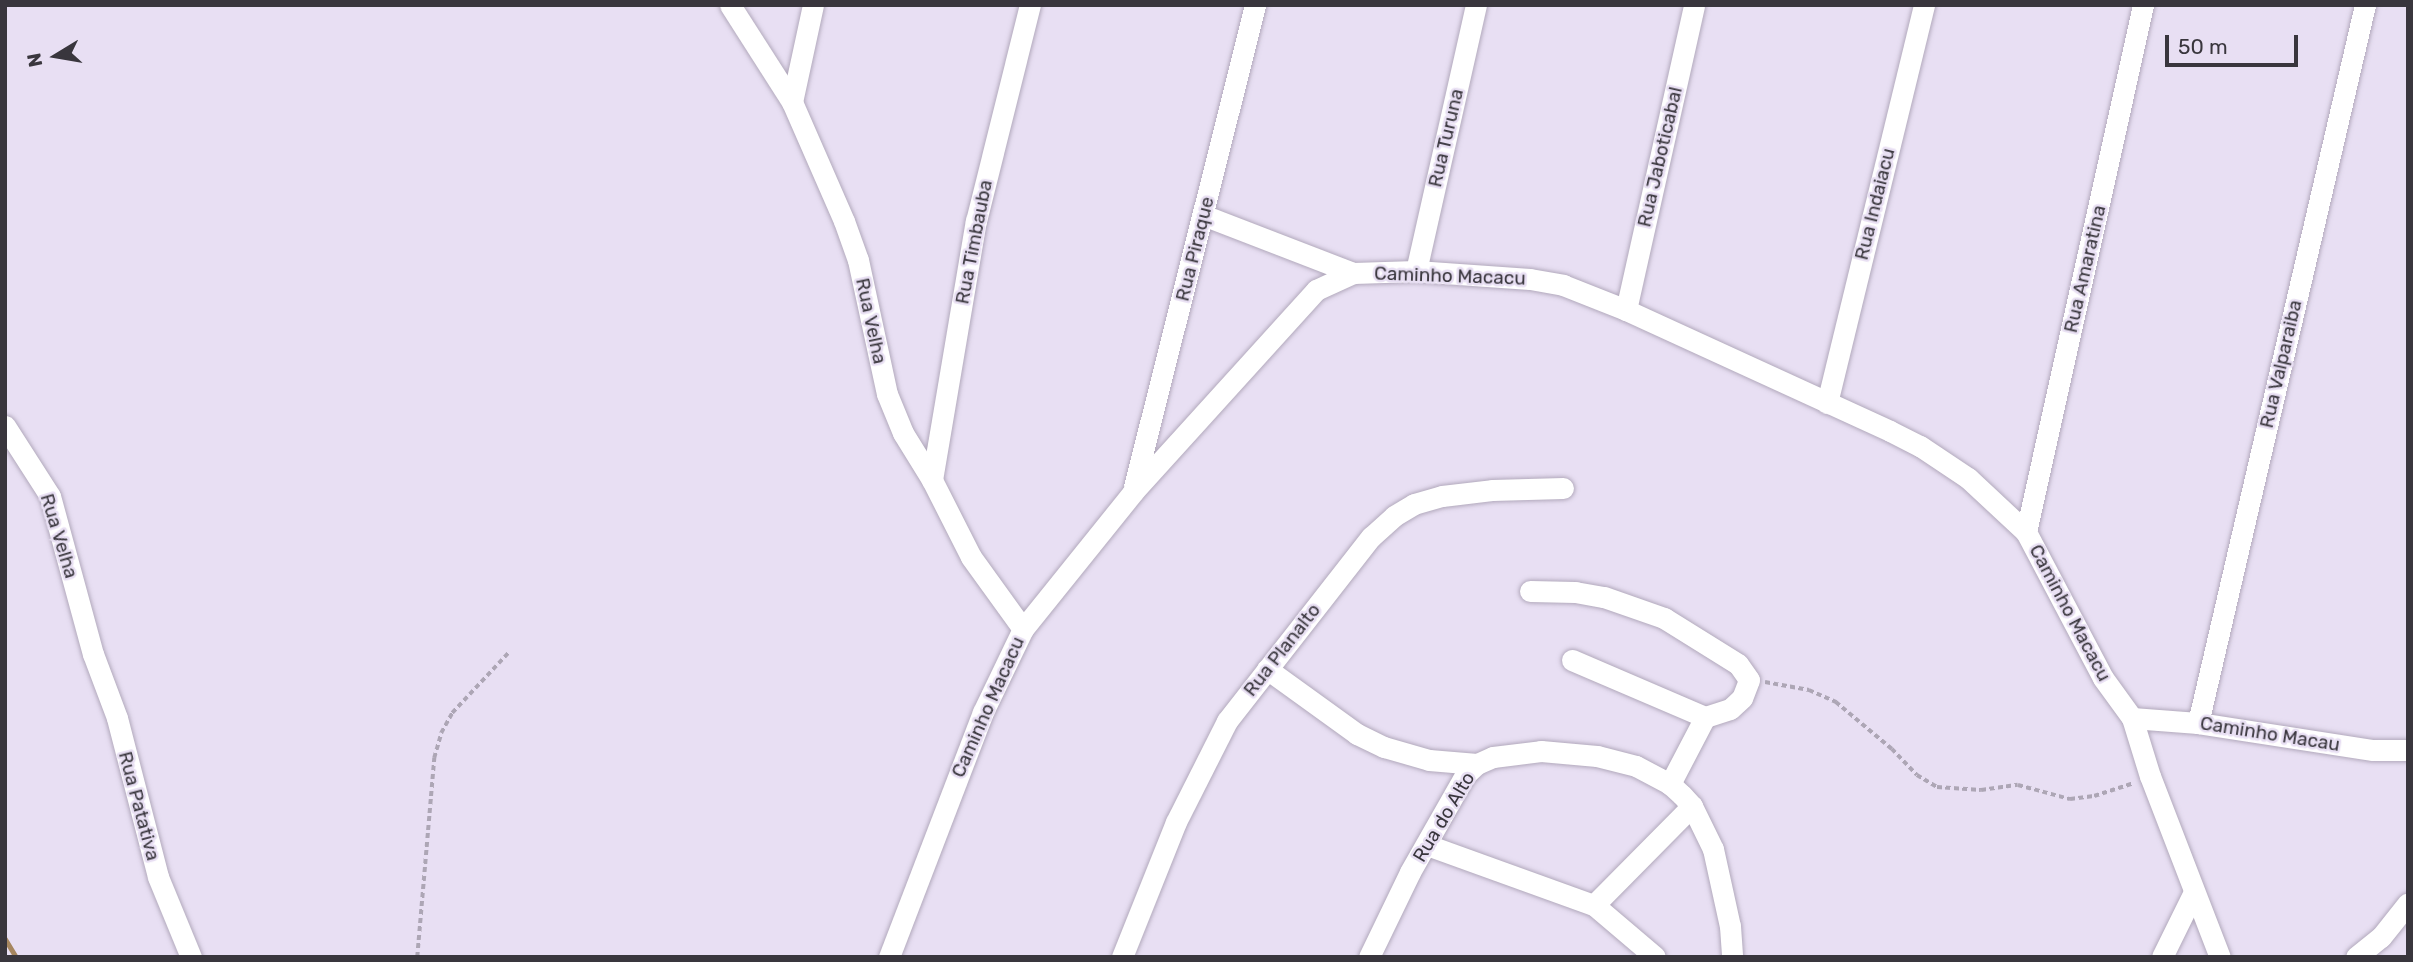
<!DOCTYPE html>
<html>
<head>
<meta charset="utf-8">
<style>
  body { margin:0 }
  #map { position:relative; width:2413px; height:962px; overflow:hidden; background:#e8dff3; font-family:Rubik,sans-serif }
  div>[style] { position:absolute }
  [style*='--x'] { left:calc(var(--x)*1px); top:calc(var(--y)*1px); width:calc(var(--w)*1px); rotate:calc(var(--a)*1deg) }
  .stream>* { height:5px; margin:-2.5px; padding:0 2.5px; transform-origin:2.5px; border-radius:2.5px; background:#a6865f }
  .path>* { height:3.5px; margin-top:-1.75px; transform-origin:0; background:repeating-linear-gradient(90deg,#ada6b5 0 5px,transparent 0 8.5px) }
  .roads { filter:drop-shadow(0 0 2px #b2a9bc) drop-shadow(0 0 2px #b2a9bc) }
  .minor>* { height:21px; margin:-10.5px; padding:0 10.5px; transform-origin:10.5px; border-radius:10.5px; background:#fff }
  span { translate:-50% -50%; white-space:nowrap; text-align:center; line-height:1.15; -webkit-text-stroke:5px #e8dff3; paint-order:stroke }
  .street-label { font-size:19px; color:#39363d }
  .frame { position:absolute; inset:0; border:7px solid #39363d; pointer-events:none }
  .north { position:absolute; left:21px; top:21px; width:70px; height:70px; -webkit-text-stroke:5px #e8dff3; paint-order:stroke; rotate:259deg; font-size:19px; font-weight:700; line-height:28px; text-align:center; color:#39363d }
  .north::after { content:''; display:block; margin:auto; width:24px; height:32px; background:#39363d; clip-path:polygon(50% 0,100% 100%,50% 72%,0 100%) }
  .scale { position:absolute; left:2165px; top:35px; width:133px; height:32px; box-sizing:border-box; border:4px solid #39363d; border-top:0; padding-left:9px; font-size:21px; line-height:24px; white-space:nowrap; color:#39363d; -webkit-text-stroke:5px #e8dff3; paint-order:stroke }
</style>
</head>
<body>
<div id="map">
  <div class="stream">
    <i style="--x:5;--y:939;--w:21;--a:59"></i>
  </div>
  <div class="path">
    <i style="--x:1765;--y:682;--w:45;--a:10.3"></i>
    <i style="--x:1809;--y:690;--w:30;--a:24"></i>
    <i style="--x:1836;--y:702;--w:73;--a:40"></i>
    <i style="--x:1892;--y:749;--w:36;--a:46"></i>
    <i style="--x:1917;--y:775;--w:23;--a:31"></i>
    <i style="--x:1937;--y:787;--w:44;--a:3.9"></i>
    <i style="--x:1981;--y:790;--w:37;--a:-8"></i>
    <i style="--x:2018;--y:785;--w:54;--a:15.1"></i>
    <i style="--x:2070;--y:799;--w:24;--a:-7"></i>
    <i style="--x:2094;--y:796;--w:42;--a:-18"></i>
    <i style="--x:417;--y:957;--w:200;--a:-85.1"></i>
    <i style="--x:434;--y:758;--w:26;--a:-74"></i>
    <i style="--x:441;--y:733;--w:23;--a:-61"></i>
    <i style="--x:452;--y:713;--w:83;--a:-46.9"></i>
  </div>
  <div class="roads">
    <div class="minor">
      <i style="--x:730;--y:5;--w:115;--a:57.4"></i>
      <i style="--x:792;--y:102;--w:130;--a:66.4"></i>
      <i style="--x:844;--y:221;--w:41;--a:70.3"></i>
      <i style="--x:858;--y:260;--w:137;--a:77.8"></i>
      <i style="--x:887;--y:394;--w:42;--a:67.7"></i>
      <i style="--x:903;--y:433;--w:55;--a:58.3"></i>
      <i style="--x:932;--y:480;--w:86;--a:63.1"></i>
      <i style="--x:971;--y:557;--w:89;--a:54.2"></i>
      <i style="--x:792;--y:102;--w:99;--a:-77.8"></i>
      <i style="--x:1203;--y:215;--w:161;--a:21.1"></i>
      <i style="--x:1416;--y:271;--w:273;--a:-77.3"></i>
      <i style="--x:1626;--y:310;--w:312;--a:-77.4"></i>
      <i style="--x:1827;--y:403;--w:410;--a:-76.3"></i>
      <i style="--x:5;--y:426;--w:83;--a:57.3"></i>
      <i style="--x:50;--y:496;--w:164;--a:74.8"></i>
      <i style="--x:93;--y:654;--w:68;--a:69.4"></i>
      <i style="--x:117;--y:718;--w:164;--a:75.5"></i>
      <i style="--x:158;--y:877;--w:87;--a:67.6"></i>
      <i style="--x:932;--y:480;--w:263;--a:-80.4"></i>
      <i style="--x:976;--y:221;--w:223;--a:-76"></i>
      <i style="--x:1134;--y:487;--w:497;--a:-75.9"></i>
      <i style="--x:2026;--y:532;--w:540;--a:-77.48"></i>
      <i style="--x:1530;--y:591;--w:45;--a:1.3"></i>
      <i style="--x:1575;--y:592;--w:29;--a:10"></i>
      <i style="--x:1604;--y:597;--w:64;--a:19.3"></i>
      <i style="--x:1664;--y:618;--w:87;--a:31.9"></i>
      <i style="--x:1738;--y:664;--w:19;--a:55"></i>
      <i style="--x:1749;--y:680;--w:19;--a:111"></i>
      <i style="--x:1742;--y:698;--w:16;--a:137"></i>
      <i style="--x:1730;--y:709;--w:26;--a:162"></i>
      <i style="--x:1705;--y:717;--w:76;--a:117.6"></i>
      <i style="--x:1572;--y:660;--w:145;--a:23.2"></i>
      <i style="--x:1267;--y:669;--w:111;--a:35.8"></i>
      <i style="--x:1357;--y:734;--w:30;--a:26"></i>
      <i style="--x:1384;--y:747;--w:47;--a:16.1"></i>
      <i style="--x:1429;--y:760;--w:48;--a:4.8"></i>
      <i style="--x:2132;--y:718;--w:66;--a:4.3"></i>
      <i style="--x:2198;--y:723;--w:177;--a:8.8"></i>
      <i style="--x:2373;--y:750;--w:35;--a:0"></i>
      <i style="--x:2198;--y:723;--w:737;--a:-76.91"></i>
      <i style="--x:1427;--y:845;--w:177;--a:19.8"></i>
      <i style="--x:1594;--y:905;--w:80;--a:40.4"></i>
      <i style="--x:1594;--y:905;--w:139;--a:-45.3"></i>
      <i style="--x:889;--y:957;--w:262;--a:-69"></i>
      <i style="--x:983;--y:712;--w:92;--a:-64.3"></i>
      <i style="--x:1023;--y:629;--w:176;--a:-51.2"></i>
      <i style="--x:1133;--y:492;--w:273;--a:-47.8"></i>
      <i style="--x:1316;--y:290;--w:41;--a:-24.7"></i>
      <i style="--x:1353;--y:273;--w:63;--a:-1.8"></i>
      <i style="--x:1416;--y:271;--w:114;--a:4"></i>
      <i style="--x:1530;--y:279;--w:34;--a:10"></i>
      <i style="--x:1563;--y:285;--w:68;--a:21.6"></i>
      <i style="--x:1626;--y:310;--w:290;--a:24.6"></i>
      <i style="--x:1890;--y:431;--w:34;--a:27"></i>
      <i style="--x:1920;--y:446;--w:58;--a:33.7"></i>
      <i style="--x:1968;--y:478;--w:79;--a:43"></i>
      <i style="--x:2026;--y:532;--w:165;--a:62.2"></i>
      <i style="--x:2103;--y:678;--w:49;--a:54.1"></i>
      <i style="--x:2132;--y:718;--w:61;--a:72.8"></i>
      <i style="--x:2150;--y:776;--w:194;--a:68.9"></i>
      <i style="--x:1122;--y:957;--w:145;--a:-68.2"></i>
      <i style="--x:1176;--y:822;--w:113;--a:-63.2"></i>
      <i style="--x:1227;--y:721;--w:234;--a:-52"></i>
      <i style="--x:1371;--y:537;--w:31;--a:-42"></i>
      <i style="--x:1394;--y:516;--w:23;--a:-31"></i>
      <i style="--x:1414;--y:504;--w:29;--a:-16"></i>
      <i style="--x:1442;--y:496;--w:50;--a:-6.8"></i>
      <i style="--x:1492;--y:490;--w:71;--a:-1.6"></i>
      <i style="--x:1369;--y:957;--w:94;--a:-64.2"></i>
      <i style="--x:1410;--y:872;--w:112;--a:-60.4"></i>
      <i style="--x:1465;--y:775;--w:16;--a:-43"></i>
      <i style="--x:1477;--y:764;--w:17;--a:-24"></i>
      <i style="--x:1493;--y:757;--w:48;--a:-7.1"></i>
      <i style="--x:1541;--y:751;--w:56;--a:5.1"></i>
      <i style="--x:1597;--y:756;--w:40;--a:14.4"></i>
      <i style="--x:1636;--y:766;--w:38;--a:28"></i>
      <i style="--x:1670;--y:784;--w:16;--a:43"></i>
      <i style="--x:1682;--y:795;--w:15;--a:48"></i>
      <i style="--x:1692;--y:806;--w:48;--a:64"></i>
      <i style="--x:1713;--y:849;--w:79;--a:77.6"></i>
      <i style="--x:1730;--y:926;--w:31;--a:86"></i>
      <i style="--x:2162;--y:957;--w:72;--a:-63.8"></i>
      <i style="--x:2356;--y:957;--w:32;--a:-39"></i>
      <i style="--x:2381;--y:937;--w:43;--a:-51.5"></i>
    </div>
  </div>
  <div class="street-label">
    <span style="left:1446px;top:138px;rotate:-77deg">Rua Turuna</span>
    <span style="left:1660px;top:157px;rotate:-77deg">Rua Jaboticabal</span>
    <span style="left:1875px;top:204px;rotate:-76deg">Rua Indaiacu</span>
    <span style="left:974px;top:242px;rotate:-79deg">Rua Timbauba</span>
    <span style="left:1195px;top:249px;rotate:-76deg">Rua Piraque</span>
    <span style="left:2085px;top:269px;rotate:-77deg">Rua Amaratina</span>
    <span style="left:1450px;top:276px;rotate:2deg">Caminho Macacu</span>
    <span style="left:871px;top:321px;rotate:78deg">Rua Velha</span>
    <span style="left:2281px;top:364px;rotate:-77deg">Rua Valparaiba</span>
    <span style="left:59px;top:536px;rotate:73deg">Rua Velha</span>
    <span style="left:2070px;top:613px;rotate:62deg">Caminho Macacu</span>
    <span style="left:1282px;top:650px;rotate:-52deg">Rua Planalto</span>
    <span style="left:988px;top:707px;rotate:-66deg">Caminho Macacu</span>
    <span style="left:2270px;top:734px;rotate:9deg">Caminho Macau</span>
    <span style="left:139px;top:806px;rotate:75deg">Rua Patativa</span>
    <span style="left:1444px;top:817px;rotate:-59deg">Rua do Alto</span>
  </div>
  <div class="frame"></div>
  <div class="north">N</div>
  <div class="scale">50 m</div>
</div>
</body>
</html>
